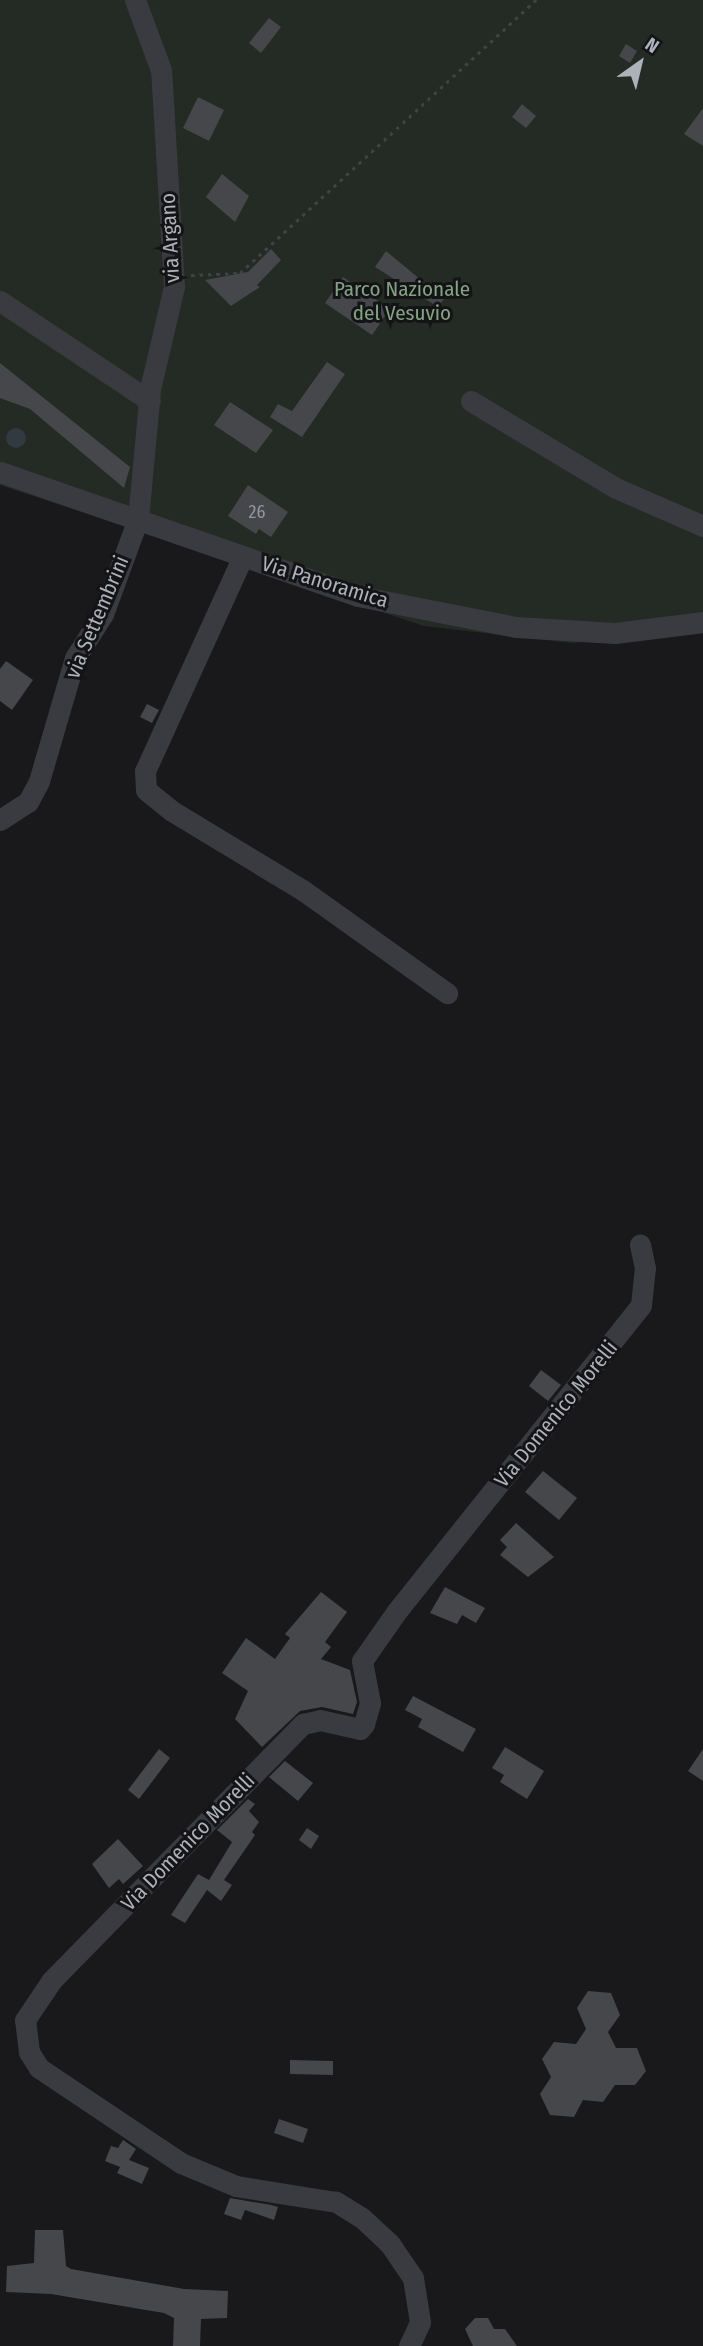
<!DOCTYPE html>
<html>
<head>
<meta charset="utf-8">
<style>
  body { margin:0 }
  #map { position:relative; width:703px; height:2346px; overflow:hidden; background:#19191b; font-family:"Fira Sans Condensed",sans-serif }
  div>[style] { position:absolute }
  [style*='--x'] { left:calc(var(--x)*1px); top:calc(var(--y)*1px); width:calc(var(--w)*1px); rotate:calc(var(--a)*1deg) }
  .green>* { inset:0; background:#232b24 }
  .water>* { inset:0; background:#313a40 }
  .round { border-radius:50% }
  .building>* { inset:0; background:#46474b }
  .path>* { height:2.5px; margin-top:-1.25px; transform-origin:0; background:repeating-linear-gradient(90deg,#404246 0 3.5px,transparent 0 8.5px) }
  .minor>* { height:21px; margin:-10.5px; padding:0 10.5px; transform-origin:10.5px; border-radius:10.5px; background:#3a3b40 }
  span { translate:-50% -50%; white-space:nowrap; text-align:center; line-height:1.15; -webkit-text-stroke:6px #141416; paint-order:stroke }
  .number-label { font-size:18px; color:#92969e }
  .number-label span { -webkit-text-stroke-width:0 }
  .street-label { font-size:21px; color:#acb1ba }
  .park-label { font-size:21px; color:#84a385 }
  .north { position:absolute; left:605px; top:28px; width:70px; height:70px; -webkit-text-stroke:5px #141416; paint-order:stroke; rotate:34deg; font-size:19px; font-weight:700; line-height:28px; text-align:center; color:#acb1ba }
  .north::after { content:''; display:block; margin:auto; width:24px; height:32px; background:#acb1ba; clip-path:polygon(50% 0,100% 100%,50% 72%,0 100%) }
</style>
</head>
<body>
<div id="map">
  <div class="green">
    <i style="clip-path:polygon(0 0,703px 0,703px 631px,572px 643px,424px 626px,0 485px)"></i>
  </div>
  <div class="water">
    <i class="round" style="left:6px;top:428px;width:20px;height:20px"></i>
  </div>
  <div class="building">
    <i style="clip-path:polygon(269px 18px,281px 27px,261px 53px,249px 43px)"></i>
    <i style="clip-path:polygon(626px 44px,637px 51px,630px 63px,619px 56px)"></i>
    <i style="clip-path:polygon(198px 97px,224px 110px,209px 141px,183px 128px)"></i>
    <i style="clip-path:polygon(522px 104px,536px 116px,526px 128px,512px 117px)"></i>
    <i style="clip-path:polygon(703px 108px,703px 146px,684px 134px)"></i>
    <i style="clip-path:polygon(222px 174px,249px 196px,235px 222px,206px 197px)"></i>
    <i style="clip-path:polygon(271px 249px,281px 260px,257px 285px,260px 287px,231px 306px,205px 280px,248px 272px)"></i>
    <i style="clip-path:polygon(386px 251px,444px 299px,438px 307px,375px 267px)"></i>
    <i style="clip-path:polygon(343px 277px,390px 309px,372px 335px,325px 303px)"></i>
    <i style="clip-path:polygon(327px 362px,345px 374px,302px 437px,270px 417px,278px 404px,292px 411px)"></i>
    <i style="clip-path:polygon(0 363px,130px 467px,124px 488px,30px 409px,0 398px)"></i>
    <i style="clip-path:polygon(230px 402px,273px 430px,256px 453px,214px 425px)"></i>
    <i style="clip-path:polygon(248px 485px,288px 512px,271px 537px,259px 529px,256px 534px,228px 516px)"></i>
    <i style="clip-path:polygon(6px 661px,33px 680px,12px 710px,0 701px,0 669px)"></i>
    <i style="clip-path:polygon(147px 704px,159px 710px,152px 723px,140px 717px)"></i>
    <i style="clip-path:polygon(541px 1370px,561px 1385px,548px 1401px,529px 1386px)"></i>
    <i style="clip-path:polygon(543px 1471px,577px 1498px,559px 1520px,525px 1492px)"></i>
    <i style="clip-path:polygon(516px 1523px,554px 1557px,528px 1577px,500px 1555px,507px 1547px,500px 1540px)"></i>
    <i style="clip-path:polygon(445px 1587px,485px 1608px,476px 1623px,462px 1615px,457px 1624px,430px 1613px)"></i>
    <i style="clip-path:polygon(321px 1592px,347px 1612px,325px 1642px,331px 1647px,321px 1659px,350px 1670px,357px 1702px,353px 1714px,322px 1707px,300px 1711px,262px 1747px,235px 1719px,248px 1691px,222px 1673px,246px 1638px,275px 1659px,290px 1638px,285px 1634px)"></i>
    <i style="clip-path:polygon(413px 1696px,476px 1729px,463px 1752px,418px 1727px,422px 1719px,405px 1710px)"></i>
    <i style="clip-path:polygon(505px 1747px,544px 1771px,527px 1799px,500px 1782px,504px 1775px,492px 1768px)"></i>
    <i style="clip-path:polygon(159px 1749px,170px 1758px,139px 1799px,128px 1790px)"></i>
    <i style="clip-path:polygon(703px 1749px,703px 1781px,688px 1771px)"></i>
    <i style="clip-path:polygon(285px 1761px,313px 1783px,298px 1801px,269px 1777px)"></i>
    <i style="clip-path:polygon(248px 1799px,255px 1804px,249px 1811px,259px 1822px,252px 1832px,255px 1835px,224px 1880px,232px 1885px,221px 1901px,207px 1890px,185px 1923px,171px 1915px,198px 1874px,209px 1880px,232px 1842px,217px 1830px)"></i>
    <i style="clip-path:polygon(307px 1828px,319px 1836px,311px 1849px,299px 1840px)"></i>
    <i style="clip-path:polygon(118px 1839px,143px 1866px,123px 1884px,119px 1879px,109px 1888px,92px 1864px)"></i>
    <i style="clip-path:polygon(588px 1991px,611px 1993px,620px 2015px,608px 2032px,616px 2048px,637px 2048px,646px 2071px,635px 2085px,615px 2085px,603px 2102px,583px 2100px,574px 2117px,550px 2115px,540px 2094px,551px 2077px,542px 2059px,554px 2042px,576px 2044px,586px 2029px,577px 2008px)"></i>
    <i style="clip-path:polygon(290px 2060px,333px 2061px,333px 2075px,290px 2074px)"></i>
    <i style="clip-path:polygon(279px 2119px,308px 2129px,303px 2143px,274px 2133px)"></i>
    <i style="clip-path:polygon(123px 2140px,136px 2149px,129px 2160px,149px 2168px,142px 2184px,117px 2173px,120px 2167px,105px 2161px,111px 2146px,118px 2148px)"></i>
    <i style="clip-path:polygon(230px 2198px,271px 2205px,278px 2207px,274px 2220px,245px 2210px,241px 2220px,224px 2214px)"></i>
    <i style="clip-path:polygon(35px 2230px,63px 2230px,66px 2266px,71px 2269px,184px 2289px,228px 2291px,227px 2318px,201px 2319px,200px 2346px,173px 2346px,174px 2318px,164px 2313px,51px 2294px,6px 2292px,7px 2266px,34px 2263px)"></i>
    <i style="clip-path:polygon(475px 2318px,488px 2318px,494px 2329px,505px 2329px,517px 2346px,473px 2346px,465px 2329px)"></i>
  </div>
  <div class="path">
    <i style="--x:191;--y:275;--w:49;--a:-2.3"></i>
    <i style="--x:240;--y:273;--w:403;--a:-42.7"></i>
  </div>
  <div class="minor">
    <i style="--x:0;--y:301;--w:180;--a:33.7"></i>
    <i style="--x:471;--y:401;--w:169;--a:31"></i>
    <i style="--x:616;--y:488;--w:95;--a:23.6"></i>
    <i style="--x:0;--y:472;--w:379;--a:19.1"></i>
    <i style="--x:358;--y:596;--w:161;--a:11.1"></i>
    <i style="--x:516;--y:627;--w:99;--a:3.5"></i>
    <i style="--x:615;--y:633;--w:89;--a:-7.1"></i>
    <i style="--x:243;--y:556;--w:236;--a:114.5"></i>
    <i style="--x:145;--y:771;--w:19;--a:87"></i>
    <i style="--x:146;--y:790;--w:33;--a:39"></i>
    <i style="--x:172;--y:811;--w:154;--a:31.2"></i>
    <i style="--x:304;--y:891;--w:176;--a:35.5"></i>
    <i style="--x:0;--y:820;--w:33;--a:-33"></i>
    <i style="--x:28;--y:802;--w:24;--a:-62"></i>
    <i style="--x:39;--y:781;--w:128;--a:-73.7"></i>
    <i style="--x:75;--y:658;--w:52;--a:-57.5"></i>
    <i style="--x:103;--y:614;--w:101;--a:-69.8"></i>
    <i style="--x:138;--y:519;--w:131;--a:-84.7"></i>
    <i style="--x:150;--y:389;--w:105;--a:-76.8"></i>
    <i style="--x:174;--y:287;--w:217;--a:-93.4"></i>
    <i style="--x:161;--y:70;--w:75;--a:-110.4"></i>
    <i style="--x:409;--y:2346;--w:26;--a:-65"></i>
    <i style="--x:420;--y:2322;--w:45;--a:-99"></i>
    <i style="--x:413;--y:2278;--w:41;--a:-124.1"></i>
    <i style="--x:390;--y:2244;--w:38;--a:-137"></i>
    <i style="--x:362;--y:2218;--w:31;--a:-148"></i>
    <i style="--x:336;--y:2202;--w:101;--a:-170.9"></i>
    <i style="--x:236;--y:2186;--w:60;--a:-157.3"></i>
    <i style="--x:181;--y:2163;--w:171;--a:-146.2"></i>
    <i style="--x:39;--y:2068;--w:19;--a:-122"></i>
    <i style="--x:29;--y:2052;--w:32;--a:-97"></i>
    <i style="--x:25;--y:2020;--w:48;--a:-56"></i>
    <i style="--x:52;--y:1980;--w:359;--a:-45.6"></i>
    <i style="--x:303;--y:1724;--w:17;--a:-13"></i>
    <i style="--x:320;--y:1720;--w:41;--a:12.7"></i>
    <i style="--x:360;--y:1729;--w:6;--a:-51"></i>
    <i style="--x:364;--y:1724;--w:22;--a:-74"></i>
    <i style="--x:370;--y:1703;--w:43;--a:-100.8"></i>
    <i style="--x:362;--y:1661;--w:61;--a:-55"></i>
    <i style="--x:397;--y:1611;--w:391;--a:-51.4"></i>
    <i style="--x:641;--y:1305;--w:37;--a:-84"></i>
    <i style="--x:645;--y:1268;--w:24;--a:-102"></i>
  </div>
  <div class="number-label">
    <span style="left:257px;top:512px">26</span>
  </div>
  <div class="street-label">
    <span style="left:170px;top:238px;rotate:-93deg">via Argano</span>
    <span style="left:325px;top:582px;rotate:17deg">Via Panoramica</span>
    <span style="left:97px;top:617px;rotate:-67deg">via Settembrini</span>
    <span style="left:556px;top:1414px;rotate:-51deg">Via Domenico Morelli</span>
    <span style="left:188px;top:1842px;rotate:-46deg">Via Domenico Morelli</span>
  </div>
  <div class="park-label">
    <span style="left:402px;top:301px">Parco Nazionale<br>del Vesuvio</span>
  </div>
  <div class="north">N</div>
</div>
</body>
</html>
